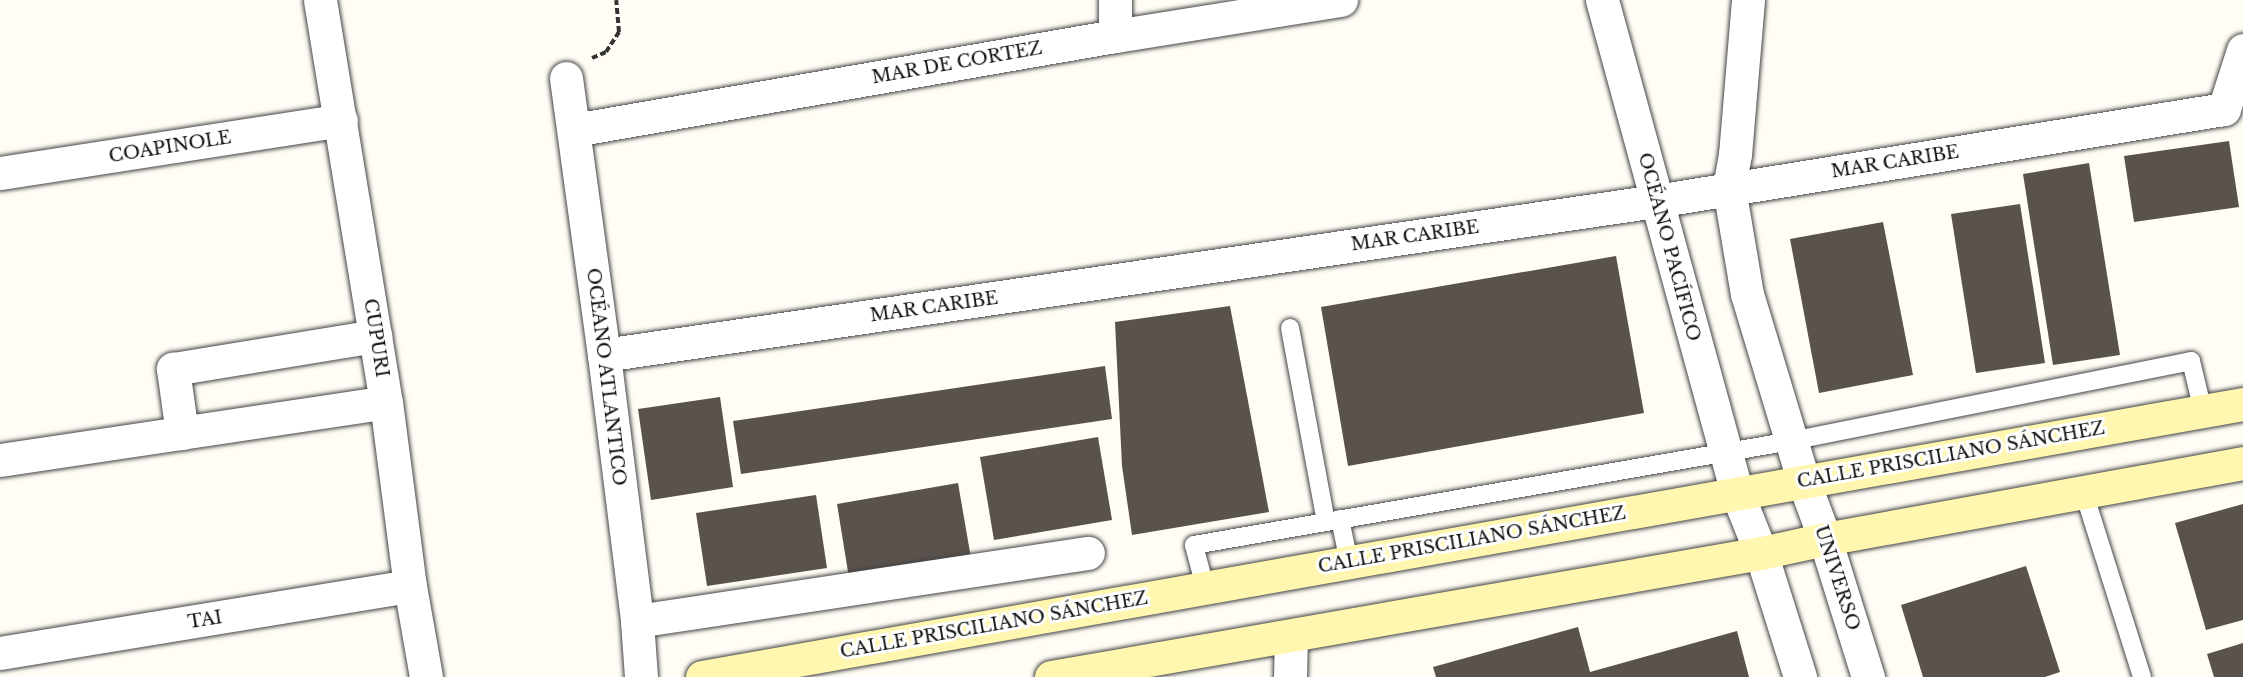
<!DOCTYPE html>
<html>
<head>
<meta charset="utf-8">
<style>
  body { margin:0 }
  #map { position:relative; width:2243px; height:677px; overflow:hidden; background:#fffdf5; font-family:"Libre Baskerville",serif }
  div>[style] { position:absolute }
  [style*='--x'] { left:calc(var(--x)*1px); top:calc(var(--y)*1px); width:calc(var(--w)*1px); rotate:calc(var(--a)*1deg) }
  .building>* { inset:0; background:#5a524d }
  .path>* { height:4px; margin-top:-2px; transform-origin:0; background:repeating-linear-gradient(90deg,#333 0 6px,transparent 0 9px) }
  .roads { filter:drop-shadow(0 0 2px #444) drop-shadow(0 0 2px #444) }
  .lane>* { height:18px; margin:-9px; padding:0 9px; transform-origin:9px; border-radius:9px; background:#fff }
  .street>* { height:33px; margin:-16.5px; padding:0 16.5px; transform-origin:16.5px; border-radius:16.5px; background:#fff }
  .secondary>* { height:33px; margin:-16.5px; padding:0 16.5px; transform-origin:16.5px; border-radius:16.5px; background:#fff6b0 }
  span { translate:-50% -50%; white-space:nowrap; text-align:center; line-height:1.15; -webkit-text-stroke:6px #fff; paint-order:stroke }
  .street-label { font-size:18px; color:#111 }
</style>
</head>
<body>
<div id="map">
  <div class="building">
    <i style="clip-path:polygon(2229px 141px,2239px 207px,2134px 222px,2124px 156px)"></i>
    <i style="clip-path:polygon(2089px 163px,2120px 355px,2053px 365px,2023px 174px)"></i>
    <i style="clip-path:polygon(2020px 204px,2045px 363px,1976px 373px,1951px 214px)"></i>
    <i style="clip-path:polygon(1883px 222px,1913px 375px,1819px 393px,1790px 239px)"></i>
    <i style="clip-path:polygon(1616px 256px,1644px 413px,1348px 466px,1321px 307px)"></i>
    <i style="clip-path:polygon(1230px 306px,1269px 512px,1132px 535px,1122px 466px,1115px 322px)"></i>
    <i style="clip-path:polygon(1105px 366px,1112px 419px,741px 474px,733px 421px)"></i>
    <i style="clip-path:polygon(720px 397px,733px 487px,651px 500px,638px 409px)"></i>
    <i style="clip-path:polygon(1098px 437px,1112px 520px,994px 540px,980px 457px)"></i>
    <i style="clip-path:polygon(958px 483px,971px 558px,849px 578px,837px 504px)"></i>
    <i style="clip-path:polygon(816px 495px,827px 568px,707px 586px,696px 513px)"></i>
    <i style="clip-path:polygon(2243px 504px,2243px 620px,2206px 630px,2175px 523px)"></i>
    <i style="clip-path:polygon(2026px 566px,2060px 672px,2045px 677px,1923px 677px,1901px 605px)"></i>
    <i style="clip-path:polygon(1578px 627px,1590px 672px,1737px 631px,1749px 677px,1436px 677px,1433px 667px)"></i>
    <i style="clip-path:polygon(2243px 643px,2243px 677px,2214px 677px,2207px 654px)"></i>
  </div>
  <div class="path">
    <i style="--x:592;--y:58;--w:15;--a:-23"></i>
    <i style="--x:606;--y:52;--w:24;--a:-57"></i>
    <i style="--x:619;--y:32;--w:32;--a:-95"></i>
  </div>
  <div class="roads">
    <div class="lane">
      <i style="--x:1290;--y:328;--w:197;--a:79.5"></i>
      <i style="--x:2084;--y:493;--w:193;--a:72.5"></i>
      <i style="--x:1340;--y:519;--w:44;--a:78.2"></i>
      <i style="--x:1205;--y:587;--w:43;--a:-104.7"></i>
      <i style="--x:1194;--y:545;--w:606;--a:-9.88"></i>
      <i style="--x:1791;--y:441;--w:408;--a:-11.3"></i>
      <i style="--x:2191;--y:361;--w:51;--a:76.5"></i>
    </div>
    <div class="street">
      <i style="--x:320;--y:0;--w:407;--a:80.7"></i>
      <i style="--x:386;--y:402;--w:186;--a:82.6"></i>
      <i style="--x:410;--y:586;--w:92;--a:80"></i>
      <i style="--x:1602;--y:0;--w:511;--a:74.69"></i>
      <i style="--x:1737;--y:493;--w:65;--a:68.2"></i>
      <i style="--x:1761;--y:553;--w:130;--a:72.5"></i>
      <i style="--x:1748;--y:0;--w:155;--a:94.8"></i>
      <i style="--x:1735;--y:154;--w:35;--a:100"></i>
      <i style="--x:1729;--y:188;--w:108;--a:80.4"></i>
      <i style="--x:1747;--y:294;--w:194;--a:73.2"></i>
      <i style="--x:1803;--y:480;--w:63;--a:69.6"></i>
      <i style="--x:1825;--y:539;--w:145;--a:72.7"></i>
      <i style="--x:1115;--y:36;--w:36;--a:-90"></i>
      <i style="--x:566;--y:78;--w:280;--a:82.2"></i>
      <i style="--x:604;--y:355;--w:268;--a:82.9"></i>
      <i style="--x:637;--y:621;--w:56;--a:85.9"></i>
      <i style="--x:574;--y:130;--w:549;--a:-9.86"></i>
      <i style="--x:1115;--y:36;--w:229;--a:-9.1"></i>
      <i style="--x:0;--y:173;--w:345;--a:-8.8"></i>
      <i style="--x:604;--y:355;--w:1063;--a:-8.33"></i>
      <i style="--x:1656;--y:201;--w:575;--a:-9.2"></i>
      <i style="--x:2224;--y:109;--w:62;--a:-72.1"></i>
      <i style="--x:182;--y:433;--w:65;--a:-98"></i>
      <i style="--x:173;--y:369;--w:205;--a:-9.3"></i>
      <i style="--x:0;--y:460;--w:390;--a:-8.5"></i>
      <i style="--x:637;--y:621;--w:456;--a:-8.6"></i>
      <i style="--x:0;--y:653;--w:415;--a:-9.3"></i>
      <i style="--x:1290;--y:677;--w:40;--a:-88.6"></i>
    </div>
    <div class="secondary">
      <i style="--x:702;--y:677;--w:1565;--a:-10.05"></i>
      <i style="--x:1051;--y:677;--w:721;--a:-9.91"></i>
      <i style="--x:1761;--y:553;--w:66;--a:-12.3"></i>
      <i style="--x:1825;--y:539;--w:425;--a:-10.3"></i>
    </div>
  </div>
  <div class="street-label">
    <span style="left:957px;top:63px;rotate:-10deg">MAR DE CORTEZ</span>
    <span style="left:170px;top:147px;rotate:-9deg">COAPINOLE</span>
    <span style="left:1895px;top:162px;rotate:-9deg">MAR CARIBE</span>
    <span style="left:1415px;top:236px;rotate:-8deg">MAR CARIBE</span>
    <span style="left:1669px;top:247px;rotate:75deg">OCÉANO PACÍFICO</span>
    <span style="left:934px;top:307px;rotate:-8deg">MAR CARIBE</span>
    <span style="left:376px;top:338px;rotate:81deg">CUPURI</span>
    <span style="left:606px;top:377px;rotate:83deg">OCÉANO ATLANTICO</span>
    <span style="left:1951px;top:455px;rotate:-10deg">CALLE PRISCILIANO SÁNCHEZ</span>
    <span style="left:1472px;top:540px;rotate:-10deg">CALLE PRISCILIANO SÁNCHEZ</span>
    <span style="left:1837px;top:578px;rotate:72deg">UNIVERSO</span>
    <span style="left:205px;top:620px;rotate:-9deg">TAI</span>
    <span style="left:994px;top:625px;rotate:-10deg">CALLE PRISCILIANO SÁNCHEZ</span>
  </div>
</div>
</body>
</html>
